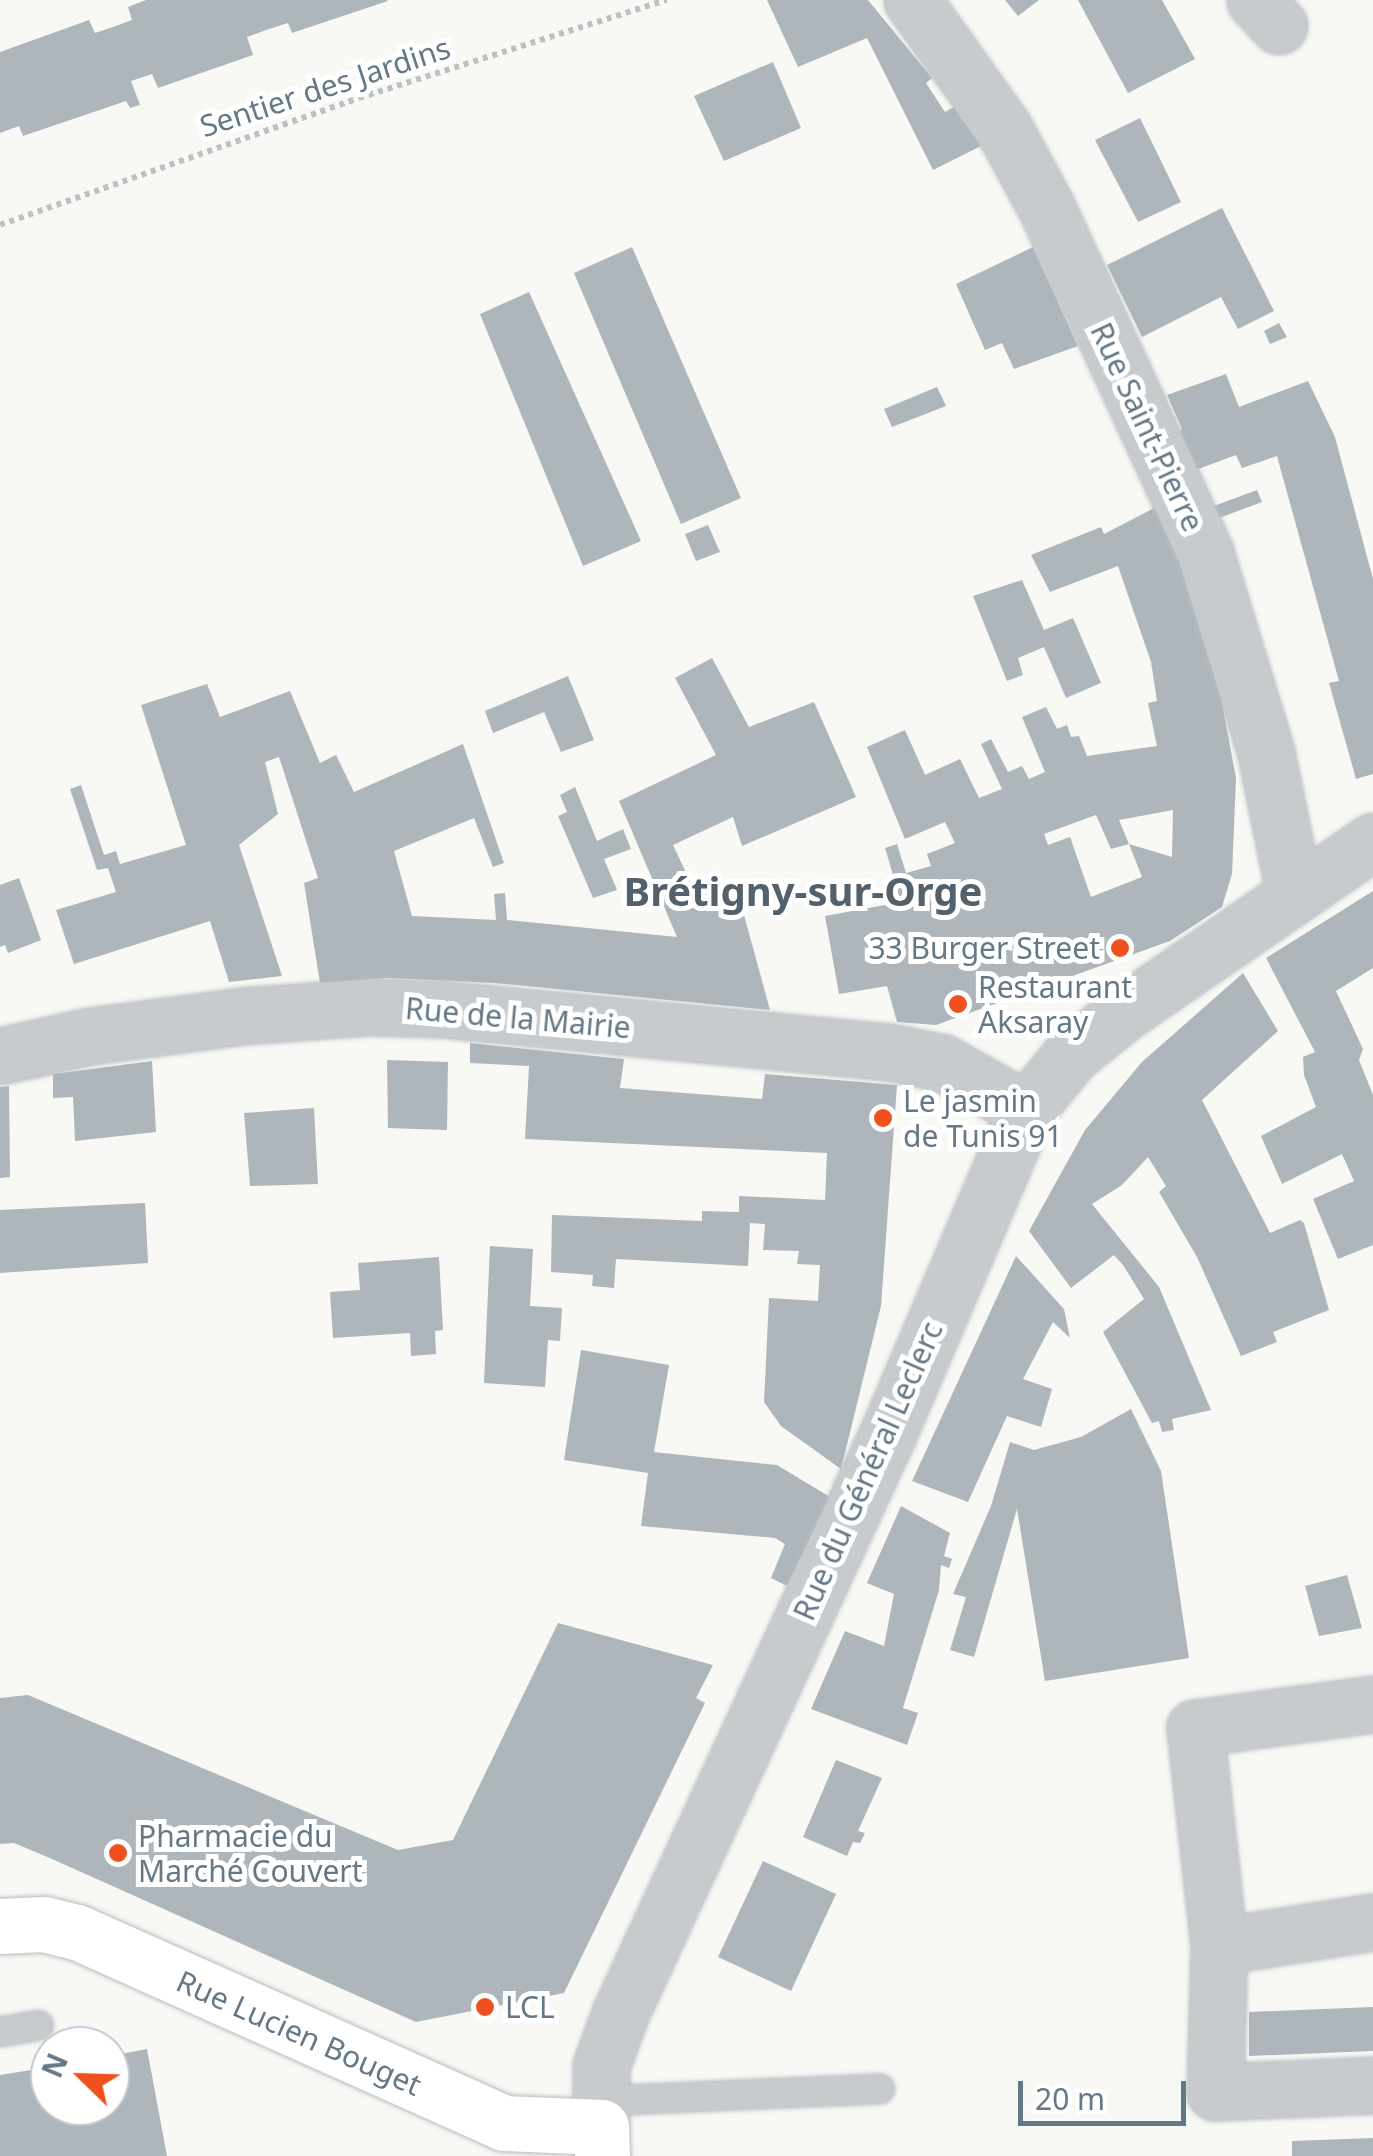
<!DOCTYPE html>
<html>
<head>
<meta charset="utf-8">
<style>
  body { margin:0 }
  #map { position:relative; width:1373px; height:2156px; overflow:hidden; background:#f8f8f4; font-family:"Noto Sans",sans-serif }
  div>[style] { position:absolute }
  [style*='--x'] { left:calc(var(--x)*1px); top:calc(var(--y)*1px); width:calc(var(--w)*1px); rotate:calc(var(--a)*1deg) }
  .building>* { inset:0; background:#aeb6bc }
  .path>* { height:6px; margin-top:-3px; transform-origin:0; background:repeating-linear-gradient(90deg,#bec1c3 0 5px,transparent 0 10px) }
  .roads { filter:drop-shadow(0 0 2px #b7bdc1) drop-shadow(0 0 2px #b7bdc1) }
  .service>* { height:28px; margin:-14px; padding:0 14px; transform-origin:14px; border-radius:14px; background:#c7cbce }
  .minor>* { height:55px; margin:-27.5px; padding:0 27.5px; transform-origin:27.5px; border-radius:27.5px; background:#c7cbce }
  .tertiary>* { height:55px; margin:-27.5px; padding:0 27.5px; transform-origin:27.5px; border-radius:27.5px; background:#c7cbce }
  .secondary>* { height:55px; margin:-27.5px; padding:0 27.5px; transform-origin:27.5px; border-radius:27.5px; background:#fff }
  .dots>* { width:28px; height:28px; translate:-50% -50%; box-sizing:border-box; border:5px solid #fff; border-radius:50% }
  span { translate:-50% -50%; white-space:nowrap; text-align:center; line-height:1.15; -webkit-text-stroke:10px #fff; paint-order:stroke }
  .street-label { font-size:30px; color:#657888 }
  .poi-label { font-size:30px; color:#657888 }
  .right { translate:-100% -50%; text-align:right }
  .left { translate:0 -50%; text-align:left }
  .district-label { font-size:40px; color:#53616c; font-weight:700 }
  .north { position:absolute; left:30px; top:2026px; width:100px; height:100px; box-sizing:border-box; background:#fff; border:2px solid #c1c9cf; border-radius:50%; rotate:293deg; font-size:28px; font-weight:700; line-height:40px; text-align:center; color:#657888 }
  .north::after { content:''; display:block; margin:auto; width:35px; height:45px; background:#ef511e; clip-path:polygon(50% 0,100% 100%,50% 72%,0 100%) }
  .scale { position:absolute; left:1018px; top:2081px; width:168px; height:45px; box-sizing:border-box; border:5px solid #657888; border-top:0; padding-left:12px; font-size:30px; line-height:35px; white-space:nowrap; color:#657888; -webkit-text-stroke:8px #fff; paint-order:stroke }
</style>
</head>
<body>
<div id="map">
  <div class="building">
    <i style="clip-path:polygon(146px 0,387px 0,388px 1px,292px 33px,288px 23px,266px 30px,247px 37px,253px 55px,158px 88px,152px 74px,131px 81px,140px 105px,130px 108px,126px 101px,23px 136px,19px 126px,0 133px,0 52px,89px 20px,95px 33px,113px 27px,132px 20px,128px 7px)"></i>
    <i style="clip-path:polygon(767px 0,868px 0,932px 78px,926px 83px,945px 112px,954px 107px,981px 146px,933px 170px,867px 38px,798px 67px)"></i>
    <i style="clip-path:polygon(1005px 0,1039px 0,1018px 16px)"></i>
    <i style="clip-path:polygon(1078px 0,1162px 0,1195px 59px,1128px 93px)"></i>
    <i style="clip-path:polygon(773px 62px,801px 128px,724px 161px,694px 96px)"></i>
    <i style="clip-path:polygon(1140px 118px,1181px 202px,1138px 222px,1095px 140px)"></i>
    <i style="clip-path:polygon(1222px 208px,1274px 311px,1238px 329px,1221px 297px,1142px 337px,1107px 265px)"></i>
    <i style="clip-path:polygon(632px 247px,741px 498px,681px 524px,574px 273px)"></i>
    <i style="clip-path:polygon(1033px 247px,1078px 346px,1014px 369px,1002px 343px,985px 350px,956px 284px)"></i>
    <i style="clip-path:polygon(529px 292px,641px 541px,583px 566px,480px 314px)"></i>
    <i style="clip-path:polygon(1279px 323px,1287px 337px,1270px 344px,1264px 331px)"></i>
    <i style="clip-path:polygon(1226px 374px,1239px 407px,1308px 381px,1335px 437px,1373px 579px,1373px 774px,1356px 779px,1329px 683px,1339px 681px,1277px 456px,1242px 468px,1236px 455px,1193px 471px,1177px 433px,1182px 429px,1167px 395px)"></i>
    <i style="clip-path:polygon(937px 387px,946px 406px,892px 427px,884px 409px)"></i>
    <i style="clip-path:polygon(1257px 490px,1262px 502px,1219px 518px,1214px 506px)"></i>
    <i style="clip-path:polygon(evenodd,1160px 505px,1212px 649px,1236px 778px,1232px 874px,1222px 907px,1170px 941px,936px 1025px,897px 1022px,887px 986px,839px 994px,825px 916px,901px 902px,885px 848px,897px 844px,906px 873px,931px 866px,927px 854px,955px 843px,945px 822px,905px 839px,867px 747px,905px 730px,925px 775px,960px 759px,979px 798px,1002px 789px,981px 744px,991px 739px,1008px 772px,1022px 766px,1029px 779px,1045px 772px,1022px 717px,1046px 707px,1057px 729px,1067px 725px,1071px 737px,1079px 736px,1087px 756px,1157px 746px,1148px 703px,1157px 701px,1151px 662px,1118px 566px,1050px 592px,1031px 555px,1101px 527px,1104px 534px,1160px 505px,1173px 810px,1172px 857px,1129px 844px,1119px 820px,1173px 810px,1160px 505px,1096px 815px,1111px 849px,1129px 844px,1142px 877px,1091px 897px,1070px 837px,1048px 845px,1044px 834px,1096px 815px)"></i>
    <i style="clip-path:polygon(708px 525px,720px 552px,696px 561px,685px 534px)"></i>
    <i style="clip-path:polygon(1022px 580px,1044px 630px,1073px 618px,1101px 683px,1066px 698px,1044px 647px,1018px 658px,1023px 675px,1007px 681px,973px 596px)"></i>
    <i style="clip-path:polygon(712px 658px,749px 727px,814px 702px,856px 797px,742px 846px,733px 817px,673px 845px,696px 894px,714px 888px,731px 903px,736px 917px,744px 915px,770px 1010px,494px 983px,389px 978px,320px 983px,304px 883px,318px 878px,279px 757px,265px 762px,278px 814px,239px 845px,282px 976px,229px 982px,210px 921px,74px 964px,56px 910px,116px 892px,108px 868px,97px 870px,70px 789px,81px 785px,104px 855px,116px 851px,120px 864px,186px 845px,141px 705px,207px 684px,220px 717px,290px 691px,320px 763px,336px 755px,354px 792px,463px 744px,504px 863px,493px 867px,474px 818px,394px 851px,412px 916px,496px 920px,494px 894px,505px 893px,507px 920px,677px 937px,619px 801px,716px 755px,675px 678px)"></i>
    <i style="clip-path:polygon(568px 676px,594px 740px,561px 752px,544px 712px,493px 733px,485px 711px)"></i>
    <i style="clip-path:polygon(575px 787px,597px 841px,623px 829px,631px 849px,604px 859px,617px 890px,593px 898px,558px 816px,567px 812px,560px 795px)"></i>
    <i style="clip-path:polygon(19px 878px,41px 940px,8px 953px,5px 945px,0 947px,0 885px)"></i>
    <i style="clip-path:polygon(1373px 891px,1373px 968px,1336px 991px,1363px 1049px,1359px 1060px,1373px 1095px,1373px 1245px,1338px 1259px,1313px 1199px,1354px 1181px,1342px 1154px,1282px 1184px,1261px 1136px,1316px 1107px,1304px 1075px,1303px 1057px,1315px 1052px,1266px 958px)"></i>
    <i style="clip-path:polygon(1243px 973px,1278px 1031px,1202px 1100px,1270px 1233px,1300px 1220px,1304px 1223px,1329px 1310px,1273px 1332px,1277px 1342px,1241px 1356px,1197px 1257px,1159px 1192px,1166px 1186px,1148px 1157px,1122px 1185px,1092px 1204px,1159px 1287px,1211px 1410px,1172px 1419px,1174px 1430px,1162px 1432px,1159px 1421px,1152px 1423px,1103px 1332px,1144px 1299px,1123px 1265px,1114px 1255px,1071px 1288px,1029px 1231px,1085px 1130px,1142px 1062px)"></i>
    <i style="clip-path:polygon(470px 1043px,624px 1059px,620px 1088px,762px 1099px,765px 1074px,897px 1085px,881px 1306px,841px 1469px,781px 1426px,764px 1402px,769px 1298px,818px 1301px,820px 1265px,797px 1264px,799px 1251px,763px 1250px,765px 1224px,750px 1223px,748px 1266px,616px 1259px,614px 1288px,592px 1286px,593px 1275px,551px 1272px,552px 1215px,702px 1221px,702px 1211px,739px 1212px,739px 1196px,825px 1200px,827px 1153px,525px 1139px,529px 1066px,470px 1063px)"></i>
    <i style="clip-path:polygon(387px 1060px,448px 1062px,447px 1130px,388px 1128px)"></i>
    <i style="clip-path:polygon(152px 1061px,156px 1132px,75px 1141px,73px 1097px,53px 1098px,53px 1074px)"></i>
    <i style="clip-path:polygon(9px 1086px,10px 1177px,0 1178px,0 1087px)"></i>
    <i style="clip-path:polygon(314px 1108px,318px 1184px,250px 1186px,244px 1113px)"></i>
    <i style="clip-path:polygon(145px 1203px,148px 1263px,0 1273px,0 1210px)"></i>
    <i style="clip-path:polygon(490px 1246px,533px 1249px,530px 1306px,562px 1308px,560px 1341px,548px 1340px,545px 1387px,484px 1383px)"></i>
    <i style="clip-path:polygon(1016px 1256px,1064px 1309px,1070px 1338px,1053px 1322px,1023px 1379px,1052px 1389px,1041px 1427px,1007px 1416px,968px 1502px,912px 1481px)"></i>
    <i style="clip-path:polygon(439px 1257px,443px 1330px,435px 1331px,436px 1354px,411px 1356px,410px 1333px,333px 1338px,330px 1292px,360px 1290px,358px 1263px)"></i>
    <i style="clip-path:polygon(581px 1350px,669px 1365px,654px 1452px,777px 1465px,830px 1497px,787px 1586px,771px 1578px,785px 1544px,775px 1538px,641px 1526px,648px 1473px,564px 1460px)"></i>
    <i style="clip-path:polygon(1131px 1409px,1161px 1471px,1189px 1658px,1045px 1681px,1017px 1509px,974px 1657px,950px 1650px,966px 1597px,953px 1594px,991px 1506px,1010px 1442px,1034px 1450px,1081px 1437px)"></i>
    <i style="clip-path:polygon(901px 1506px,950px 1533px,944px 1556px,952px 1559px,949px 1568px,941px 1565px,939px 1590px,903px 1708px,918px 1713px,907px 1745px,811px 1709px,845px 1631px,884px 1646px,894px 1594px,867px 1583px)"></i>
    <i style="clip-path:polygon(1347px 1575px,1362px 1628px,1319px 1636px,1305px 1586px)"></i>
    <i style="clip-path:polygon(558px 1623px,713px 1665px,696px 1698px,705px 1703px,564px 1993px,416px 2022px,52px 1859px,14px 1843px,0 1844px,0 1698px,28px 1695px,398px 1850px,453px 1840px)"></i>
    <i style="clip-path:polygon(836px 1760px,882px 1778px,858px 1831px,865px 1833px,860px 1843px,853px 1842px,847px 1856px,803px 1837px)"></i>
    <i style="clip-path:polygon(763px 1861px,836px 1894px,791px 1991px,718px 1957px)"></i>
    <i style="clip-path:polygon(1373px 2007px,1373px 2051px,1249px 2056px,1249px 2012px)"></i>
    <i style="clip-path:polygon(147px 2049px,167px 2156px,0 2156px,0 2075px,50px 2067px,50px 2106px,110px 2106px,110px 2056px)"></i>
    <i style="clip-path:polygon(1373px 2138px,1373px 2156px,1292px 2156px,1292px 2141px)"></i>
  </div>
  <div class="path">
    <i style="--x:0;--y:225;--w:381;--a:-19.5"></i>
    <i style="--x:359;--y:98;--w:323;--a:-17.7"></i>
  </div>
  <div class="roads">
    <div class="service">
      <i style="--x:0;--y:2032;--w:39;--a:-10"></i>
      <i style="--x:602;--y:2101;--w:278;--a:-2.5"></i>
    </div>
    <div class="minor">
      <i style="--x:912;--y:0;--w:158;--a:54.5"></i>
      <i style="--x:1004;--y:129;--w:91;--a:61.7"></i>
      <i style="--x:1047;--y:209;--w:379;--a:65.3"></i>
      <i style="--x:1205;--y:553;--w:209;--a:73"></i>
      <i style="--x:1266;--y:753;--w:141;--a:78.5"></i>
      <i style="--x:1255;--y:0;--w:35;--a:47"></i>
      <i style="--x:0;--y:1056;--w:92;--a:-12.5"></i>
      <i style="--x:90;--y:1036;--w:152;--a:-7.5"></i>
      <i style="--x:241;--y:1016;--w:130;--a:-4"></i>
      <i style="--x:371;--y:1007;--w:71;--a:1.6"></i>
      <i style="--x:442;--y:1009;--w:449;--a:5.5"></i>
      <i style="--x:889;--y:1052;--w:55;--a:11.5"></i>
      <i style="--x:943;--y:1063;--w:95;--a:29.5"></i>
      <i style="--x:1373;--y:1704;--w:180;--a:172.3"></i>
      <i style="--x:1195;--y:1728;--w:219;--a:83.7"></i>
      <i style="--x:1219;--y:1946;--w:146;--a:91.6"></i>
      <i style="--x:1215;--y:2092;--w:158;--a:-2.5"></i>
      <i style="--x:1219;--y:1946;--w:156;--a:-8.9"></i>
    </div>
    <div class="tertiary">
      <i style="--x:601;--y:2127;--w:61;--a:-90"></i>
      <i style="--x:601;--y:2066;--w:55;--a:-69.9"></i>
      <i style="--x:620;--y:2014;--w:637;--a:-65.21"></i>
      <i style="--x:887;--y:1436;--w:354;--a:-66.9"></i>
      <i style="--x:1026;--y:1110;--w:72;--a:-50.6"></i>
      <i style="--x:1072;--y:1054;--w:65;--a:-38.8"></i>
      <i style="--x:1123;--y:1013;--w:303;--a:-34.5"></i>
    </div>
    <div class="secondary">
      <i style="--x:0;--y:1926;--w:44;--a:-2.6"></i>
      <i style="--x:44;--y:1924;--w:34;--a:14"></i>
      <i style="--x:77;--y:1932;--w:468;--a:24.1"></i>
      <i style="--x:504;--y:2123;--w:97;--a:2.4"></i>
      <i style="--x:601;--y:2127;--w:29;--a:88"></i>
    </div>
  </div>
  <div class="dots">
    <i style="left:1120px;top:948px;background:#ef511e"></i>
    <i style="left:958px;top:1004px;background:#ef511e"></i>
    <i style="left:883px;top:1118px;background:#ef511e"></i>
    <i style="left:118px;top:1853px;background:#ef511e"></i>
    <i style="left:485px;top:2007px;background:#ef511e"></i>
  </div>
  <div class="street-label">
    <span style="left:325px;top:87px;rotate:-18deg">Sentier des Jardins</span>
    <span style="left:1147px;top:427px;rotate:65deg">Rue Saint-Pierre</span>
    <span style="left:518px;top:1018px;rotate:5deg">Rue de la Mairie</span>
    <span style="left:868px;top:1471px;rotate:-66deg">Rue du Général Leclerc</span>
    <span style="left:299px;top:2033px;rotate:24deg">Rue Lucien Bouget</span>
  </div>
  <div class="poi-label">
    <span class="right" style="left:1100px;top:948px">33 Burger Street</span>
    <span class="left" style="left:978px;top:1004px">Restaurant<br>Aksaray</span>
    <span class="left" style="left:903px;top:1118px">Le jasmin<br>de Tunis 91</span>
    <span class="left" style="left:138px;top:1853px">Pharmacie du<br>Marché Couvert</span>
    <span class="left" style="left:505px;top:2007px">LCL</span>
  </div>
  <div class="district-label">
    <span style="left:803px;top:891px">Brétigny-sur-Orge</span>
  </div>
  <div class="north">N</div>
  <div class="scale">20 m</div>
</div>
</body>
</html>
